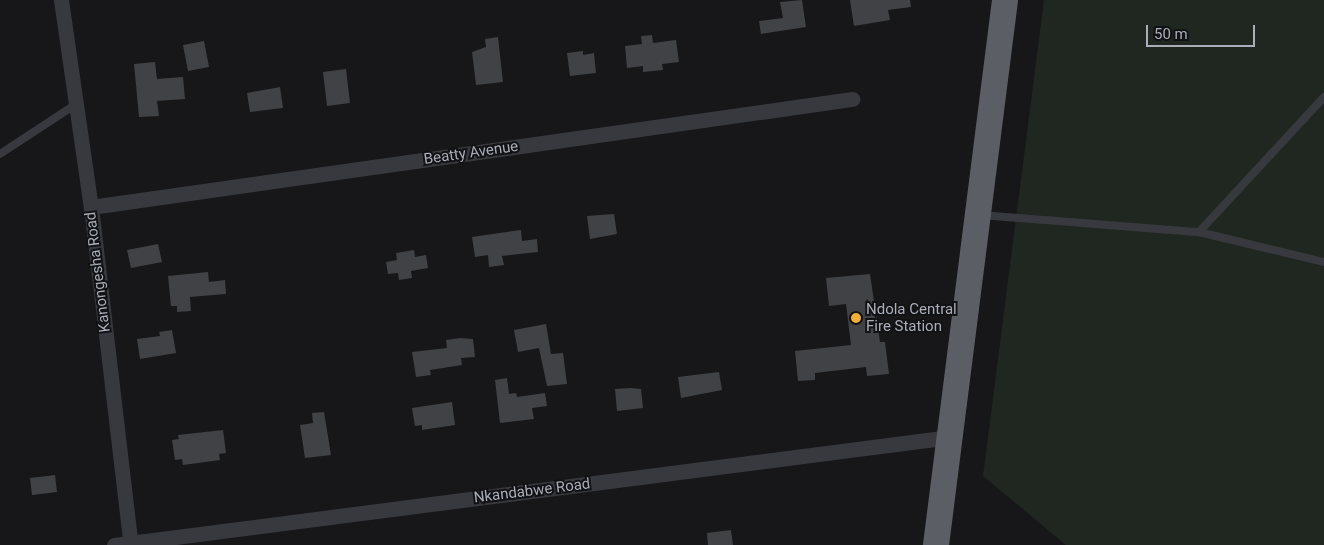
<!DOCTYPE html>
<html>
<head>
<meta charset="utf-8">
<style>
  body { margin:0 }
  #map { position:relative; width:1324px; height:545px; overflow:hidden; background:#171719; font-family:Roboto,sans-serif }
  div>[style] { position:absolute }
  [style*='--x'] { left:calc(var(--x)*1px); top:calc(var(--y)*1px); width:calc(var(--w)*1px); rotate:calc(var(--a)*1deg) }
  .green>* { inset:0; background:#1f2720 }
  .building>* { inset:0; background:#414246 }
  .service>* { height:8px; margin:-4px; padding:0 4px; transform-origin:4px; border-radius:4px; background:#38393e }
  .minor>* { height:15px; margin:-7.5px; padding:0 7.5px; transform-origin:7.5px; border-radius:7.5px; background:#38393e }
  .trunk>* { height:26px; margin:-13px; padding:0 13px; transform-origin:13px; border-radius:13px; background:#5c5e66 }
  .dots>* { width:14px; height:14px; translate:-50% -50%; box-sizing:border-box; border:2px solid #121214; border-radius:50% }
  span { translate:-50% -50%; white-space:nowrap; text-align:center; line-height:1.15; -webkit-text-stroke:4px #121214; paint-order:stroke }
  .street-label { font-size:15px; color:#a9aeb9 }
  .poi-label { font-size:15px; color:#a9aeb9 }
  .left { translate:0 -50%; text-align:left }
  .scale { position:absolute; left:1146px; top:25px; width:109px; height:22px; box-sizing:border-box; border:2px solid #a9aeb9; border-top:0; padding-left:6px; font-size:15px; line-height:18px; white-space:nowrap; color:#a9aeb9; -webkit-text-stroke:4px #121214; paint-order:stroke }
</style>
</head>
<body>
<div id="map">
  <div class="green">
    <i style="clip-path:polygon(1044px 0,1324px 0,1324px 545px,1066px 545px,983px 476px)"></i>
  </div>
  <div class="building">
    <i style="clip-path:polygon(802px 0,806px 27px,761px 34px,759px 21px,783px 18px,780px 2px)"></i>
    <i style="clip-path:polygon(850px 0,910px 0,911px 7px,888px 10px,890px 20px,854px 26px)"></i>
    <i style="clip-path:polygon(652px 35px,653px 43px,676px 40px,679px 62px,662px 64px,663px 70px,643px 72px,643px 66px,627px 68px,625px 46px,642px 44px,641px 36px)"></i>
    <i style="clip-path:polygon(498px 37px,503px 82px,476px 85px,472px 52px,486px 47px,485px 39px)"></i>
    <i style="clip-path:polygon(204px 41px,209px 67px,188px 71px,183px 45px)"></i>
    <i style="clip-path:polygon(583px 51px,583px 55px,594px 53px,596px 73px,570px 76px,567px 53px)"></i>
    <i style="clip-path:polygon(155px 62px,157px 79px,183px 77px,185px 99px,157px 101px,159px 116px,139px 117px,134px 64px)"></i>
    <i style="clip-path:polygon(346px 69px,350px 103px,327px 106px,323px 72px)"></i>
    <i style="clip-path:polygon(280px 87px,283px 108px,250px 112px,247px 93px)"></i>
    <i style="clip-path:polygon(614px 214px,617px 234px,590px 239px,587px 216px)"></i>
    <i style="clip-path:polygon(521px 230px,522px 241px,537px 239px,538px 252px,502px 256px,504px 265px,489px 267px,488px 255px,475px 257px,472px 237px)"></i>
    <i style="clip-path:polygon(158px 244px,162px 262px,131px 268px,127px 250px)"></i>
    <i style="clip-path:polygon(414px 250px,415px 257px,426px 255px,428px 268px,411px 271px,412px 278px,399px 280px,398px 273px,388px 274px,386px 262px,397px 260px,396px 253px)"></i>
    <i style="clip-path:polygon(208px 272px,209px 282px,225px 280px,226px 294px,190px 297px,191px 311px,177px 312px,177px 306px,171px 306px,168px 276px)"></i>
    <i style="clip-path:polygon(870px 274px,880px 342px,885px 342px,889px 374px,867px 376px,866px 367px,815px 373px,815px 380px,798px 381px,795px 351px,851px 345px,846px 304px,829px 306px,826px 278px)"></i>
    <i style="clip-path:polygon(546px 324px,551px 354px,563px 353px,567px 384px,547px 386px,539px 348px,518px 352px,514px 330px)"></i>
    <i style="clip-path:polygon(172px 330px,176px 353px,140px 359px,137px 339px,160px 336px,159px 332px)"></i>
    <i style="clip-path:polygon(460px 338px,473px 339px,475px 357px,461px 358px,462px 365px,430px 370px,431px 375px,416px 377px,412px 352px,447px 348px,446px 340px)"></i>
    <i style="clip-path:polygon(719px 372px,722px 390px,681px 398px,678px 377px)"></i>
    <i style="clip-path:polygon(507px 378px,509px 394px,516px 393px,517px 397px,545px 393px,547px 406px,532px 408px,534px 419px,500px 423px,495px 380px)"></i>
    <i style="clip-path:polygon(631px 388px,641px 389px,643px 408px,617px 411px,615px 389px)"></i>
    <i style="clip-path:polygon(452px 402px,455px 425px,422px 430px,422px 425px,415px 426px,412px 408px)"></i>
    <i style="clip-path:polygon(324px 412px,331px 455px,305px 458px,300px 425px,313px 423px,312px 413px)"></i>
    <i style="clip-path:polygon(223px 430px,226px 453px,219px 454px,220px 460px,183px 465px,182px 459px,175px 460px,172px 440px,179px 439px,178px 435px)"></i>
    <i style="clip-path:polygon(55px 475px,57px 492px,32px 495px,30px 478px)"></i>
    <i style="clip-path:polygon(731px 530px,733px 545px,708px 545px,707px 533px)"></i>
  </div>
  <div class="service">
    <i style="--x:0;--y:154;--w:90;--a:-33.2"></i>
    <i style="--x:981;--y:215;--w:219;--a:4.5"></i>
    <i style="--x:1199;--y:232;--w:129;--a:13.5"></i>
    <i style="--x:1199;--y:232;--w:184;--a:-47.2"></i>
  </div>
  <div class="minor">
    <i style="--x:61;--y:0;--w:209;--a:81.8"></i>
    <i style="--x:91;--y:207;--w:340;--a:83.3"></i>
    <i style="--x:91;--y:207;--w:769;--a:-8.08"></i>
    <i style="--x:114;--y:545;--w:843;--a:-7.36"></i>
  </div>
  <div class="trunk">
    <i style="--x:936;--y:545;--w:549;--a:-82.78"></i>
  </div>
  <div class="dots">
    <i style="left:856px;top:318px;background:#f1af37"></i>
  </div>
  <div class="street-label">
    <span style="left:471px;top:153px;rotate:-8deg">Beatty Avenue</span>
    <span style="left:98px;top:272px;rotate:-97deg">Kanongesha Road</span>
    <span style="left:532px;top:491px;rotate:-7deg">Nkandabwe Road</span>
  </div>
  <div class="poi-label">
    <span class="left" style="left:866px;top:318px">Ndola Central<br>Fire Station</span>
  </div>
  <div class="scale">50 m</div>
</div>
</body>
</html>
